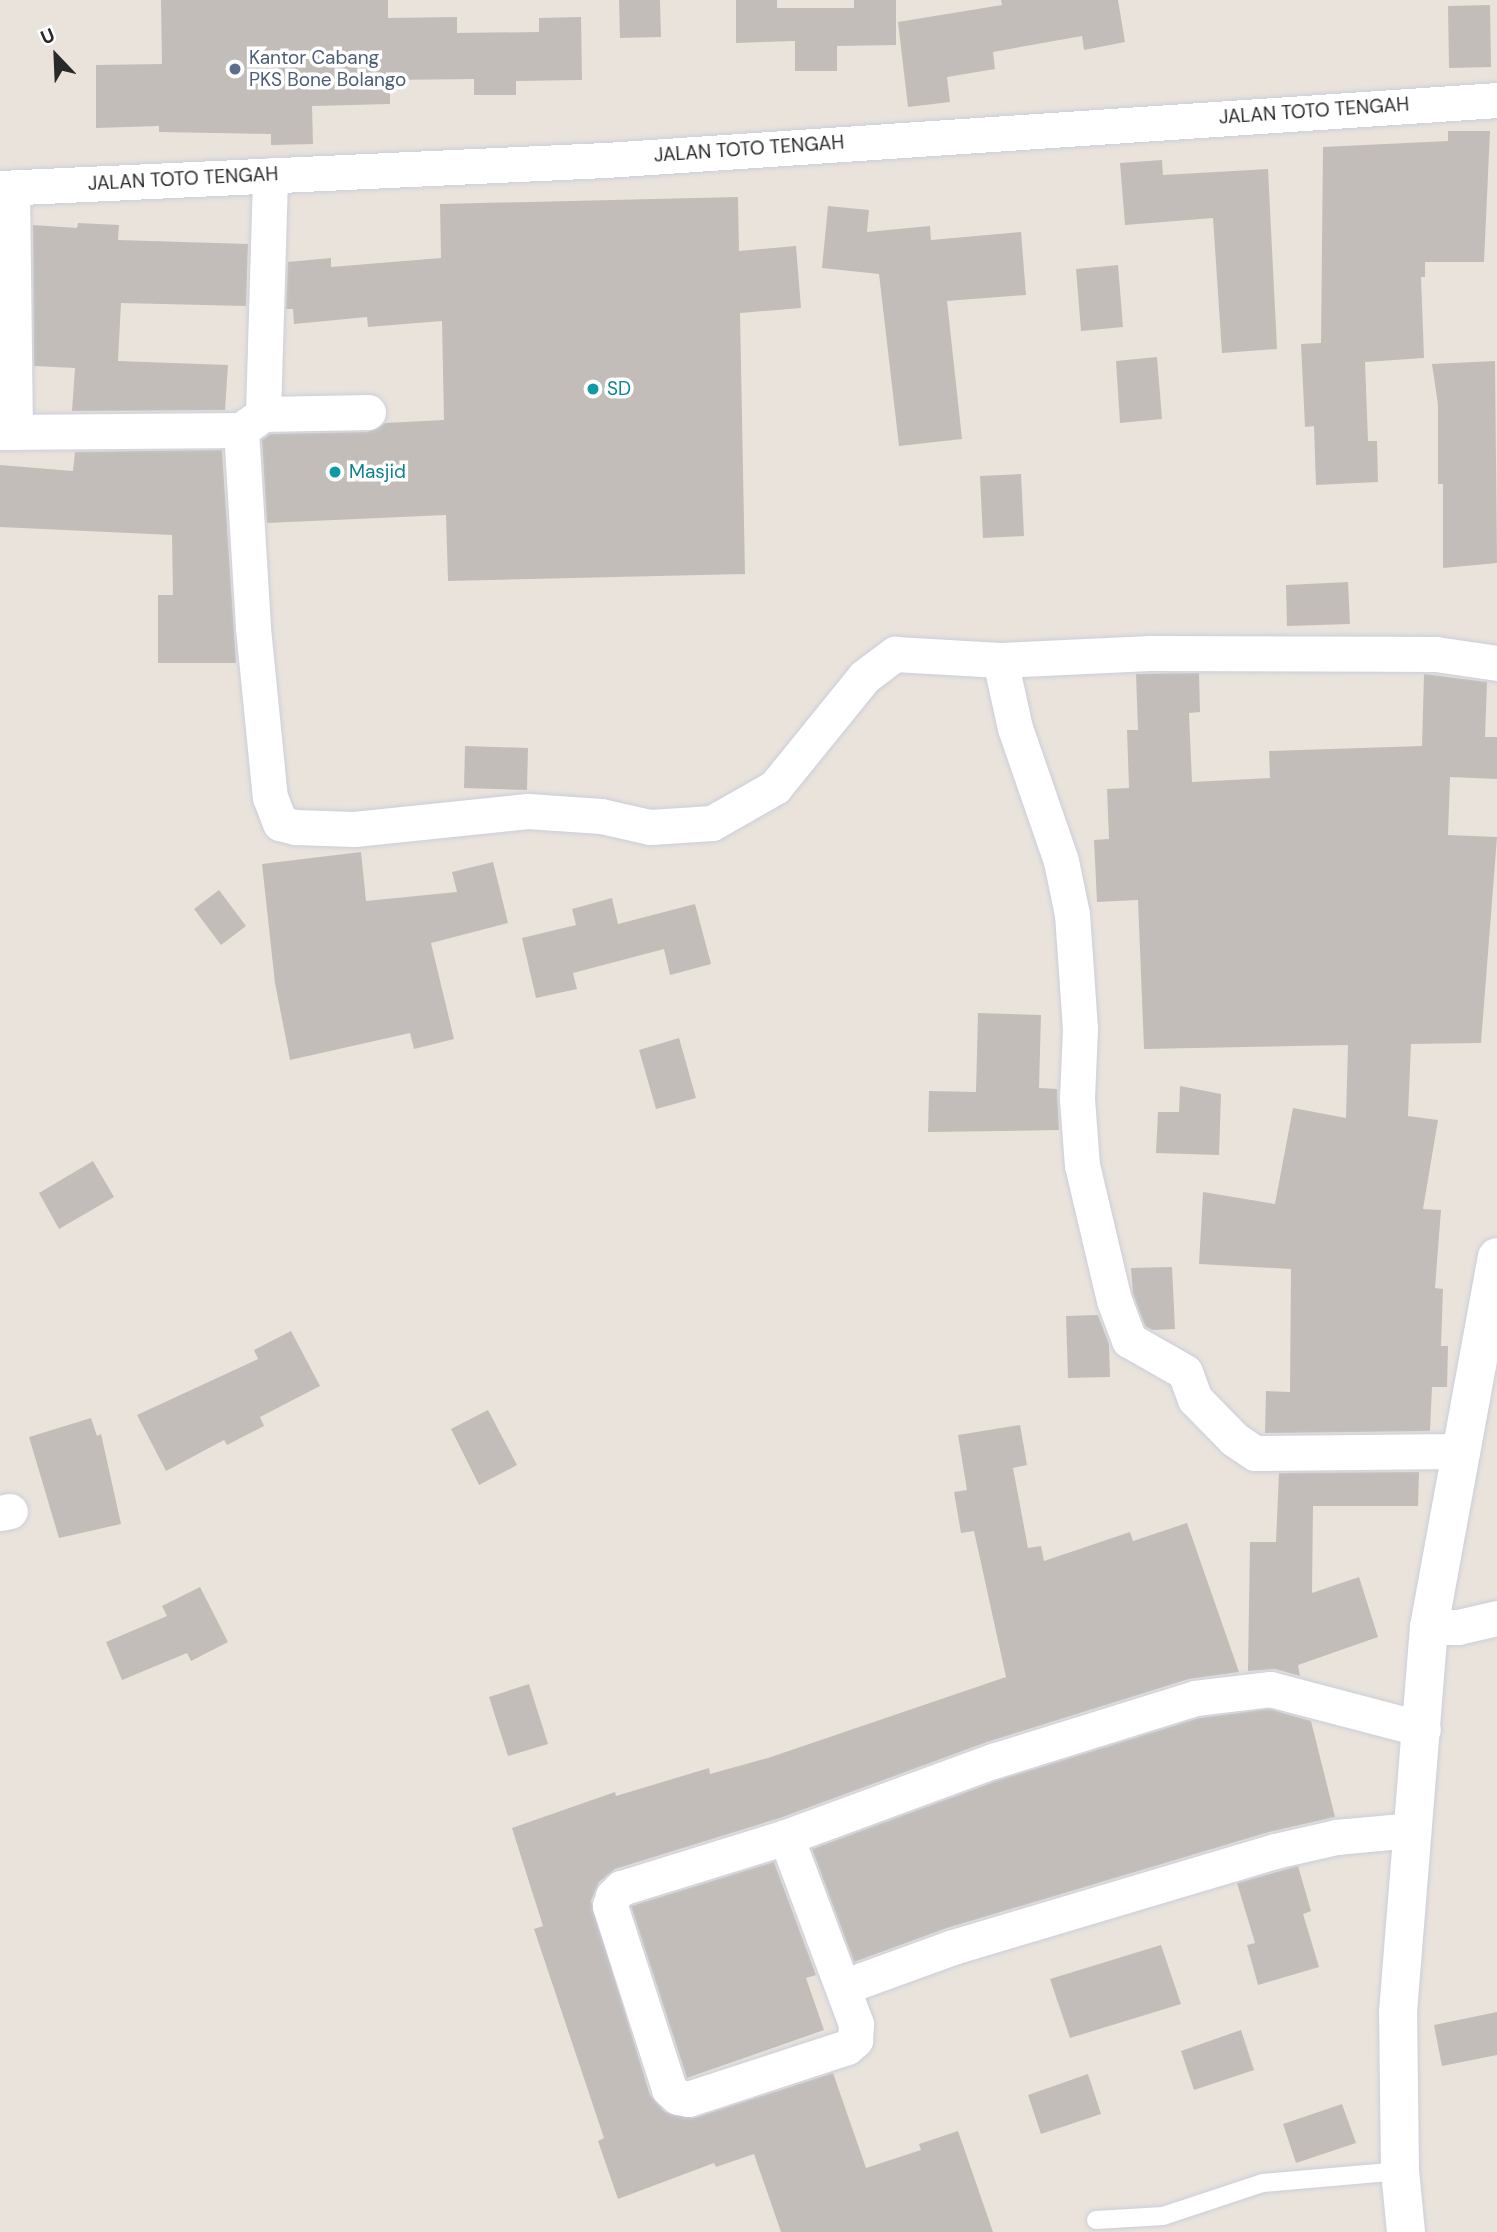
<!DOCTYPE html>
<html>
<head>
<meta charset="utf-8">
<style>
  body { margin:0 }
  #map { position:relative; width:1497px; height:2232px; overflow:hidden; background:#eae3dc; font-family:"DM Sans",sans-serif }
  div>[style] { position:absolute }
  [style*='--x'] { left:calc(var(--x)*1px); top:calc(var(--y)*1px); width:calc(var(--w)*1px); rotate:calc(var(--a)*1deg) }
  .building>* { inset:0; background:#c2bdb9 }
  .roads { filter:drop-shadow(0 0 2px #cbced9) drop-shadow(0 0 2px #cbced9) }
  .service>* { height:18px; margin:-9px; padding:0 9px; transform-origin:9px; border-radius:9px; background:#fff }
  .minor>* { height:35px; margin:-17.5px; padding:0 17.5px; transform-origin:17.5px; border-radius:17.5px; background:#fff }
  .secondary>* { height:38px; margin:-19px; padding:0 19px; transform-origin:19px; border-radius:19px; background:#fff }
  .dots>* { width:19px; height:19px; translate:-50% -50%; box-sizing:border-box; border:4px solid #fff; border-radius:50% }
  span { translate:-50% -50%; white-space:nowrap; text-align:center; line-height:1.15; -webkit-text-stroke:7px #fff; paint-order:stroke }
  .service-label { font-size:19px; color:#4e5e75 }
  .left { translate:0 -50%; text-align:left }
  .street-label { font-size:19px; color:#292929 }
  .culture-label { font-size:19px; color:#0d838f }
  .north { position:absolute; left:21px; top:21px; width:70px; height:70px; -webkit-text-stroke:5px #fff; paint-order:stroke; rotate:337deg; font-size:19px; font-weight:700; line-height:28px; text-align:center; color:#292929 }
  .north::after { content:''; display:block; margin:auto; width:24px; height:32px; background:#292929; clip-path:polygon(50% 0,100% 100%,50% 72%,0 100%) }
</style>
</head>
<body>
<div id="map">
  <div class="building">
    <i style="clip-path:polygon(161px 0,388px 0,388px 18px,457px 17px,457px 33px,539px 32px,539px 18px,581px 17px,582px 80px,516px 81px,516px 95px,474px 95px,474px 79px,390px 80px,390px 104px,312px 106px,313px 144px,271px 145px,271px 134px,159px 132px,159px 126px,96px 128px,96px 65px,162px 64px)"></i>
    <i style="clip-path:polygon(619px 0,660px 0,661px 37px,620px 38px)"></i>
    <i style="clip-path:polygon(736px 0,777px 0,777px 8px,854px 8px,854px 0,896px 0,896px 45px,837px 46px,837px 71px,795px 71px,795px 41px,736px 43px)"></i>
    <i style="clip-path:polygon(1001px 0,1118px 0,1125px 42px,1084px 50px,1082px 36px,993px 52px,995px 69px,947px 77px,950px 102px,908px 107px,898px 22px,1002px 5px)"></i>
    <i style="clip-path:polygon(1490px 5px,1491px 67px,1449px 68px,1448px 6px)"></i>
    <i style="clip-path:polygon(1448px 131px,1490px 131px,1484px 262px,1425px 262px,1425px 277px,1421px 277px,1424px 358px,1365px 362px,1368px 441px,1377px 441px,1378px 482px,1316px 485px,1314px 426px,1305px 427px,1301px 344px,1321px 343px,1323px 147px,1448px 141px)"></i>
    <i style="clip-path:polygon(1162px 160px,1163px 175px,1268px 169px,1277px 349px,1222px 353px,1213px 218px,1125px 225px,1120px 163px)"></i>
    <i style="clip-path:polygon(738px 197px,739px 251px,796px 246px,801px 308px,740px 313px,745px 574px,448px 581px,446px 515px,267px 523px,262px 440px,270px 434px,368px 432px,385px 423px,444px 420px,442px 321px,368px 327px,367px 317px,294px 324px,293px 309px,286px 309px,288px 262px,331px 258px,331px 267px,441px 258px,440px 204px)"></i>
    <i style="clip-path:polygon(828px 206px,869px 210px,867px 232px,930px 226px,931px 240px,1021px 232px,1026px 295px,947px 301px,962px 439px,899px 446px,879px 274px,822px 268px)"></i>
    <i style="clip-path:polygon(78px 223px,119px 225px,118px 240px,248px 244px,246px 306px,121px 303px,118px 361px,228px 365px,225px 410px,72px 411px,75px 368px,34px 366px,33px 225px,77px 228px)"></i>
    <i style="clip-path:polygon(1118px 265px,1123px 327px,1081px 331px,1076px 269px)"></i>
    <i style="clip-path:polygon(1157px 357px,1162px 419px,1120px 423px,1116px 361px)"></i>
    <i style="clip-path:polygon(1495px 361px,1497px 563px,1443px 568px,1443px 484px,1438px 484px,1438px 405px,1432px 364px)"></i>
    <i style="clip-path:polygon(222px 450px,236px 663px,158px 663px,158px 595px,173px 595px,172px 535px,0 527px,0 465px,73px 471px,75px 452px)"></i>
    <i style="clip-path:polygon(1021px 474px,1024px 536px,983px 538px,980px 476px)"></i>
    <i style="clip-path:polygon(1348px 582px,1350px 624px,1287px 626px,1286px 585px)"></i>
    <i style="clip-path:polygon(1199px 673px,1200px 712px,1189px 713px,1192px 782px,1270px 778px,1269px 751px,1422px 746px,1424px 674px,1487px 682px,1485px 737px,1497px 737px,1497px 779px,1450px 777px,1448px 835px,1497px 837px,1481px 1043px,1411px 1044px,1408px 1116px,1438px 1120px,1423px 1209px,1441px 1210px,1435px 1288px,1443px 1289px,1441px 1346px,1448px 1346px,1447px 1387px,1432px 1387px,1430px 1431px,1265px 1433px,1266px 1391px,1290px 1392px,1291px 1269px,1199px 1264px,1203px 1192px,1275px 1204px,1293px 1108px,1346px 1118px,1348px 1045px,1144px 1049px,1138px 900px,1097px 902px,1094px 840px,1109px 839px,1107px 789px,1129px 788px,1127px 730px,1138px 730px,1136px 674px)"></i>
    <i style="clip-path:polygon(465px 746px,528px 748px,527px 790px,464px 788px)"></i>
    <i style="clip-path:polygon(361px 852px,366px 901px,457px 892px,452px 872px,493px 862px,508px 923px,431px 943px,454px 1039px,414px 1049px,410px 1033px,290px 1060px,275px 983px,262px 864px)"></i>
    <i style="clip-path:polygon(219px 890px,246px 926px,221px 945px,194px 909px)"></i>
    <i style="clip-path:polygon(612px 898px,618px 924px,695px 904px,711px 964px,670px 975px,664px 949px,573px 973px,577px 989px,536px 998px,522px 938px,576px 925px,572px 909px)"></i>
    <i style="clip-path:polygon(978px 1013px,1041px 1015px,1039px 1088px,1057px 1089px,1059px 1130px,928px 1132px,929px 1091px,976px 1092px)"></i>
    <i style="clip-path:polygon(679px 1038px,696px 1098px,656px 1109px,639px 1050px)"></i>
    <i style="clip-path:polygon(1180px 1086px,1221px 1094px,1219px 1155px,1156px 1153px,1158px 1112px,1179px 1112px)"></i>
    <i style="clip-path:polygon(93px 1161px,114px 1197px,59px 1229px,39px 1193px)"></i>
    <i style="clip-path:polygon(1172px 1267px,1175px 1329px,1152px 1330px,1145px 1326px,1133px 1294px,1131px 1268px)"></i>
    <i style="clip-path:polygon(1098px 1315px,1109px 1344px,1110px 1377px,1068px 1378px,1066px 1316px)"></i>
    <i style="clip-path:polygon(291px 1331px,320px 1386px,260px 1417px,264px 1426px,227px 1445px,224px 1440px,166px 1471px,137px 1415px,258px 1359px,254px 1350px)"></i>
    <i style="clip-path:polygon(488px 1410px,517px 1465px,479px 1485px,451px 1429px)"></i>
    <i style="clip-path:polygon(91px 1418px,97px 1436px,101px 1434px,121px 1524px,59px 1538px,29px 1437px)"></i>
    <i style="clip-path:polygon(1020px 1425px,1027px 1465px,1013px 1468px,1028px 1548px,1041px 1546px,1044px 1561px,1130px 1532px,1133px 1541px,1187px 1523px,1239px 1672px,1189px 1679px,987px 1742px,780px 1818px,615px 1869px,599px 1882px,591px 1901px,650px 2095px,665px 2112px,694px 2118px,833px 2073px,866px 2168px,921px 2150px,919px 2144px,958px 2131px,993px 2232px,781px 2232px,754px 2154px,716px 2167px,714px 2163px,618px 2199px,598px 2141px,604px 2138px,534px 1929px,543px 1926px,512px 1828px,615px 1792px,616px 1796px,709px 1768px,710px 1774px,768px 1758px,1006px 1677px,974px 1531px,961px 1533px,954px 1492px,967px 1490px,958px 1435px)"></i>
    <i style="clip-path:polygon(1419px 1472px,1418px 1506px,1313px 1506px,1312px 1593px,1359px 1577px,1378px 1637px,1298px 1665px,1300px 1676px,1275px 1669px,1248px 1671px,1250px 1542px,1276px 1542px,1279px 1473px)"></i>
    <i style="clip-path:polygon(200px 1587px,228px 1642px,191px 1661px,187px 1653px,122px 1680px,106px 1642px,167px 1616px,162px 1606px)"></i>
    <i style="clip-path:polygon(529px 1684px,548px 1744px,508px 1756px,489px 1697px)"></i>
    <i style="clip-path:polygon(1269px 1709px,1311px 1721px,1335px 1817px,1269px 1832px,947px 1928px,854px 1962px,812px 1849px,999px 1780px,1199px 1718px)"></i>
    <i style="clip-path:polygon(774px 1862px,816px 1975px,806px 1978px,824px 2030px,687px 2078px,631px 1906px)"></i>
    <i style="clip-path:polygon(1298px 1866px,1311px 1911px,1303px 1914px,1319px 1967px,1258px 1985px,1247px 1945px,1255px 1943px,1237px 1883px)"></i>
    <i style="clip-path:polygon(1161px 1945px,1181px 2004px,1070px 2038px,1050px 1979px)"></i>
    <i style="clip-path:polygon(1497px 2012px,1497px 2055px,1442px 2066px,1434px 2025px)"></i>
    <i style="clip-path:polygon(1241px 2030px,1254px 2070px,1194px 2090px,1181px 2051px)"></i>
    <i style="clip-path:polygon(1088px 2074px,1101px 2114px,1041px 2134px,1028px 2095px)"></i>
    <i style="clip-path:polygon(1342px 2104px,1356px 2143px,1296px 2163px,1283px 2124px)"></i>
  </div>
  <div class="roads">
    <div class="service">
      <i style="--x:1096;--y:2220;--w:67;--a:-3.4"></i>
      <i style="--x:1163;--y:2216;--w:105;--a:-18.3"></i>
      <i style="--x:1263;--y:2183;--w:138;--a:-5"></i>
    </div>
    <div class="minor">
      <i style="--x:0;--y:188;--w:607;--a:-2.65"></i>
      <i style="--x:606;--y:160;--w:893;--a:-3.85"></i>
      <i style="--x:12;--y:188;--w:244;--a:89.3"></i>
      <i style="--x:263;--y:414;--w:105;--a:-1.1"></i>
      <i style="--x:241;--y:430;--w:198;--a:86.5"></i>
      <i style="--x:253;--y:628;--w:170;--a:84.3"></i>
      <i style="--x:270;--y:797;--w:28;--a:69"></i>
      <i style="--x:280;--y:823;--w:16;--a:15"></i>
      <i style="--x:295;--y:827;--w:59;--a:1.9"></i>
      <i style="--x:354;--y:829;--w:175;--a:-5.9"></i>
      <i style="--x:528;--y:811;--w:73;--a:3.9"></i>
      <i style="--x:601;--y:816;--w:50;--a:12.7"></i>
      <i style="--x:650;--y:827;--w:62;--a:-3.7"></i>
      <i style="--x:712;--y:823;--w:73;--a:-29.7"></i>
      <i style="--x:775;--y:787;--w:141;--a:-51"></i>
      <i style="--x:864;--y:677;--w:39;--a:-37"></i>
      <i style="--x:895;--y:654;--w:105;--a:3.3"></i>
      <i style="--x:1000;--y:660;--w:150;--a:-2.7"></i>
      <i style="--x:1150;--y:653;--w:286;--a:0.2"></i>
      <i style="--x:1436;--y:654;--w:62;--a:8.4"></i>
      <i style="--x:0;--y:432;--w:241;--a:-0.5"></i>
      <i style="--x:241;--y:430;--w:27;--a:-36"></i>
      <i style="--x:263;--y:414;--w:239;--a:-88.3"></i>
      <i style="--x:1000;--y:660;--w:70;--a:77.6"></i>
      <i style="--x:1015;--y:728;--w:141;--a:70.9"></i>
      <i style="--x:1061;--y:861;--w:54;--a:78.3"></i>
      <i style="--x:1072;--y:914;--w:115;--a:86"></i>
      <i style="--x:1080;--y:1029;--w:70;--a:92.5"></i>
      <i style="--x:1077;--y:1099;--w:66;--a:85.7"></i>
      <i style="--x:1082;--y:1165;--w:139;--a:76.7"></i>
      <i style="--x:1114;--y:1300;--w:43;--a:69.4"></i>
      <i style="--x:1129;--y:1340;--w:64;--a:29.7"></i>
      <i style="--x:1185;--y:1372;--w:29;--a:70"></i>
      <i style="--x:1195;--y:1399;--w:56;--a:45.7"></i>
      <i style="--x:1234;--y:1439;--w:25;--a:34"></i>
      <i style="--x:1255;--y:1453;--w:207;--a:-0.6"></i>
      <i style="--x:0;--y:1513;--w:10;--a:-11"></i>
      <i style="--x:1429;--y:1627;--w:29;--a:0"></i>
      <i style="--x:1458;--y:1627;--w:40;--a:-13"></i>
      <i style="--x:786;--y:1837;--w:173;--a:162.8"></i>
      <i style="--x:621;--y:1888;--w:11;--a:135"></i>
      <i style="--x:613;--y:1896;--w:10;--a:107"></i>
      <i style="--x:610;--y:1906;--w:192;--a:72.1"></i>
      <i style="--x:669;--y:2089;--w:12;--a:42"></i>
      <i style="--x:678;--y:2097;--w:10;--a:11"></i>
      <i style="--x:688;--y:2099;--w:167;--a:-18.1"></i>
      <i style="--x:847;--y:2047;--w:11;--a:-41"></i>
      <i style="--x:855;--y:2040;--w:16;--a:-86"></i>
      <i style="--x:856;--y:2024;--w:200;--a:-110.5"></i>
      <i style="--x:786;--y:1837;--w:221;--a:-20.2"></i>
      <i style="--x:993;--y:1761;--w:212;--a:-17.3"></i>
      <i style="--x:1195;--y:1698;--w:76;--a:-6.8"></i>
      <i style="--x:1270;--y:1689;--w:158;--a:14.7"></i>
      <i style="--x:843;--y:1987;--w:117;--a:-20"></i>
      <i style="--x:953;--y:1947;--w:336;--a:-16.6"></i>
      <i style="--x:1275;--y:1851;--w:63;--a:-12.9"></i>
      <i style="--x:1336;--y:1837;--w:75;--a:-5.3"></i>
    </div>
    <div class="secondary">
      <i style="--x:1406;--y:2232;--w:61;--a:-95.6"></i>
      <i style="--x:1400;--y:2171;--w:159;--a:-90.7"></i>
      <i style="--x:1398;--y:2012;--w:386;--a:-85.4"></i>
      <i style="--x:1429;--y:1627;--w:376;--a:-79.6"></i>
    </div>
  </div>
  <div class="dots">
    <i style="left:235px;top:69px;background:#5c6f8a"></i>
    <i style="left:593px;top:389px;background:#0f9aa8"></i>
    <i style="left:335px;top:472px;background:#0f9aa8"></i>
  </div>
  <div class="service-label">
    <span class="left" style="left:249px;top:69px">Kantor Cabang<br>PKS Bone Bolango</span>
  </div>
  <div class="street-label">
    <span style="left:1314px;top:111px;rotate:-4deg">JALAN TOTO TENGAH</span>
    <span style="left:749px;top:149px;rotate:-4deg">JALAN TOTO TENGAH</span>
    <span style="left:183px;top:179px;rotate:-3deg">JALAN TOTO TENGAH</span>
  </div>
  <div class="culture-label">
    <span class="left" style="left:607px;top:389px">SD</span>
    <span class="left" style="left:349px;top:472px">Masjid</span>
  </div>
  <div class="north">U</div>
</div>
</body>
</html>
